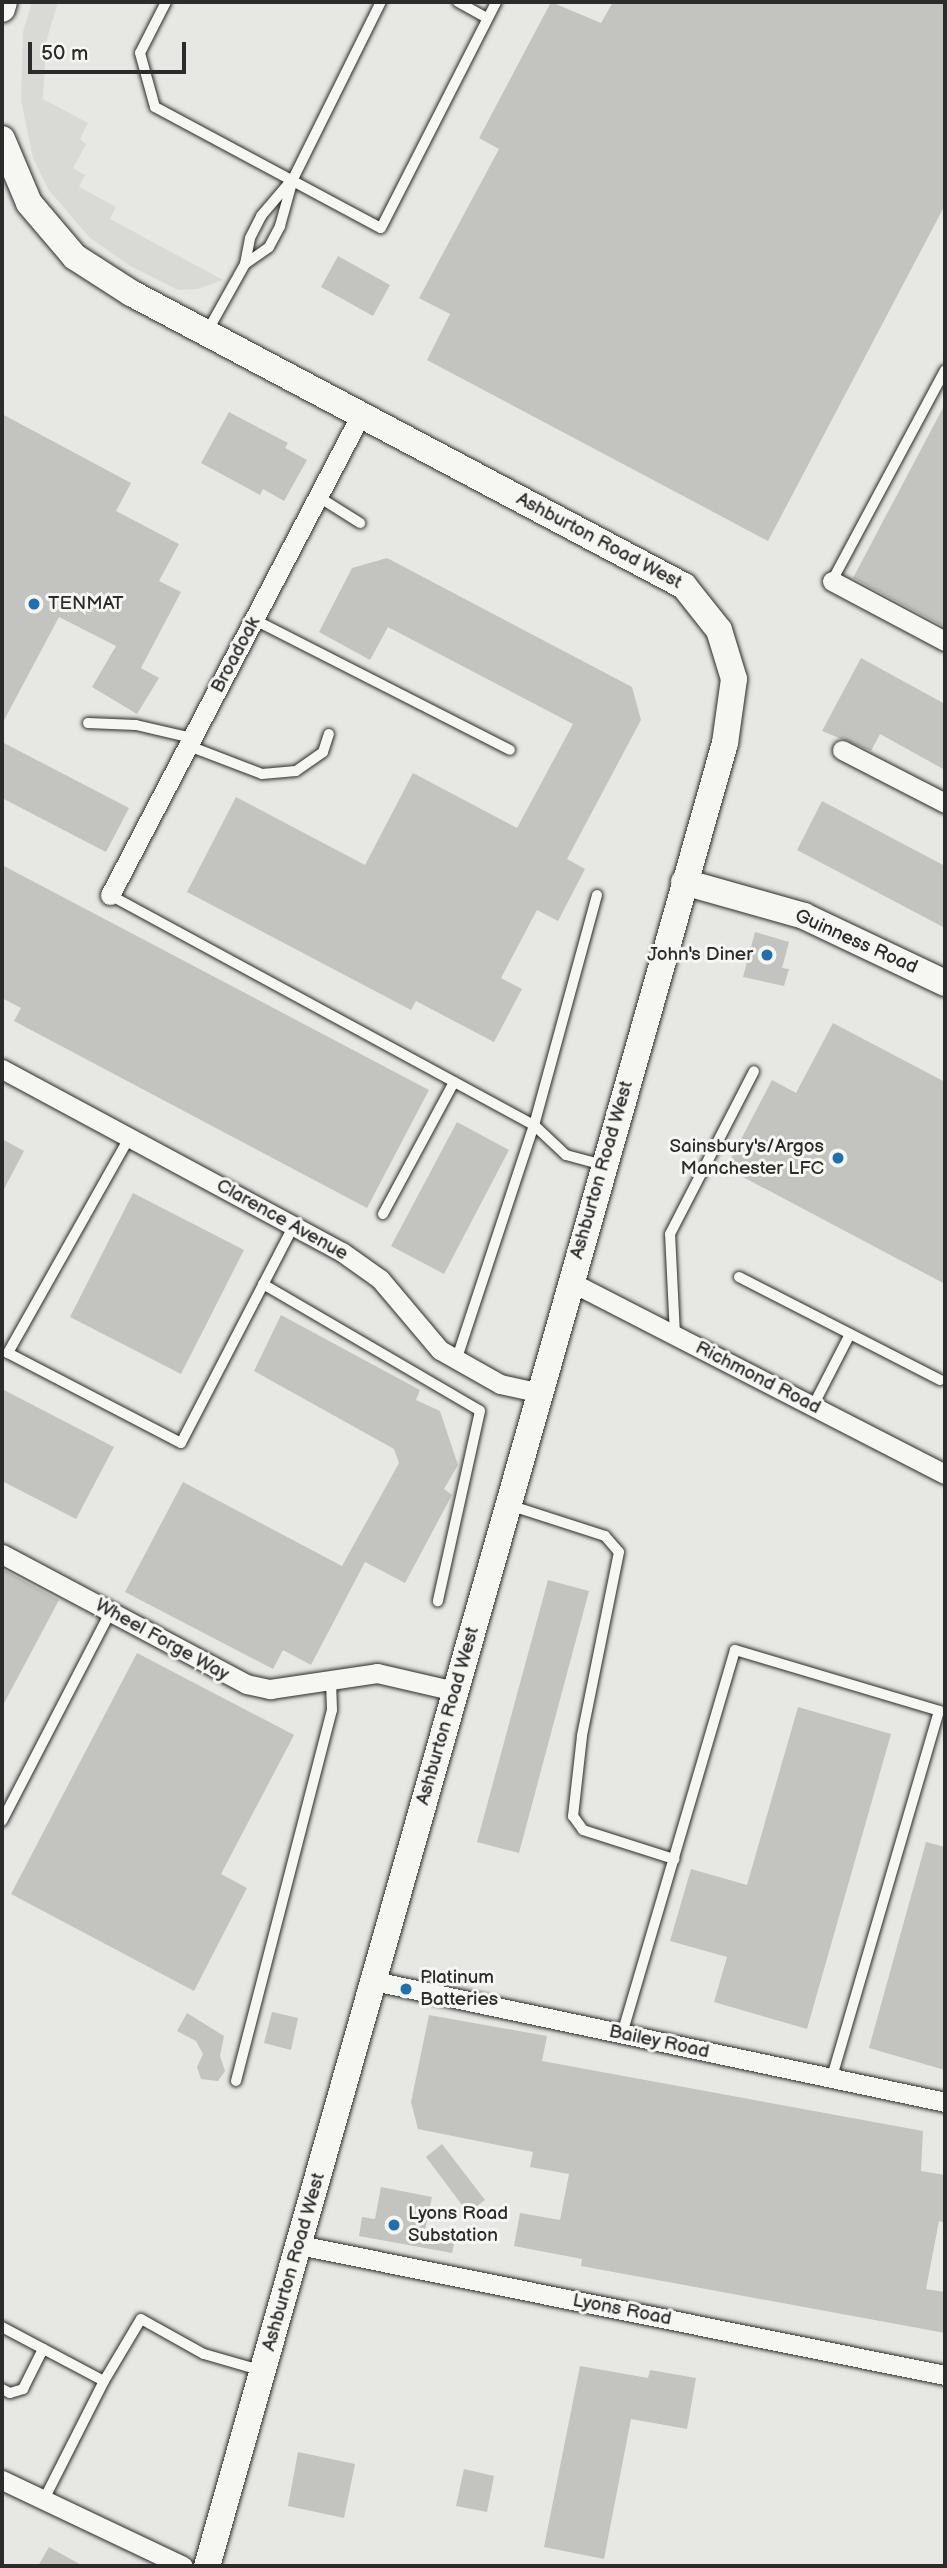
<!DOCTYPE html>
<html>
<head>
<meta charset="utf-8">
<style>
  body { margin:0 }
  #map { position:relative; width:947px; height:2568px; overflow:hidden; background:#f6f6f2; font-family:"Balsamiq Sans",sans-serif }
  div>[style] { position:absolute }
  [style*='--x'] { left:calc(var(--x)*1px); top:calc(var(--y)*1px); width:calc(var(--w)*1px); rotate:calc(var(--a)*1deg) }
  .built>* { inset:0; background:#e7e7e3 }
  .green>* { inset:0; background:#d9d9d5 }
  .building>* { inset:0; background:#c3c3c0 }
  .roads { filter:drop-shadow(0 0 2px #2b2b2b) drop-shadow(0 0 2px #2b2b2b) }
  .lane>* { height:10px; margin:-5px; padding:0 5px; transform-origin:5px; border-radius:5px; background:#f6f6f2 }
  .street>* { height:19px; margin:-9.5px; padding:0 9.5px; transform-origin:9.5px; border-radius:9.5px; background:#f6f6f2 }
  .secondary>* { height:26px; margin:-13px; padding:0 13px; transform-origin:13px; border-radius:13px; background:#f6f6f2 }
  .dots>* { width:19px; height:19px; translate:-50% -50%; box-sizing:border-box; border:4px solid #f6f6f2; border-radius:50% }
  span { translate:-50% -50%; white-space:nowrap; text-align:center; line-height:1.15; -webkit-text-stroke:6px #f6f6f2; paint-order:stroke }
  .street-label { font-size:19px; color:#2b2b2b }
  .poi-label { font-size:19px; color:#2b2b2b }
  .left { translate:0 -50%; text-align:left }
  .right { translate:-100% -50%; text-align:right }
  .frame { position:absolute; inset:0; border:4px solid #2b2b2b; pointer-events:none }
  .scale { position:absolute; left:28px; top:42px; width:158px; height:32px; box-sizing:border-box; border:4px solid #2b2b2b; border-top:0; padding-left:9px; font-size:21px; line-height:24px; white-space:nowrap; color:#2b2b2b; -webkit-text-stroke:5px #f6f6f2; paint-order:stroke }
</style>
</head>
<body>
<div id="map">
  <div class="built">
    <i style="clip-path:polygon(2px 2px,945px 2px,945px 2566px,2px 2566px)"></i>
  </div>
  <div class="green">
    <i style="clip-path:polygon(32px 2px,58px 2px,46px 42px,43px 99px,88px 123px,80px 139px,86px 144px,73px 168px,85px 175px,79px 187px,116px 207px,110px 219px,223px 280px,197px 289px,178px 290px,130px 266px,89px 237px,48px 189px,33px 158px,21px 100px,23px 32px)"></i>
  </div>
  <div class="building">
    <i style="clip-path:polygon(551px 2px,601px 23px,613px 2px,945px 2px,945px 205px,768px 541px,427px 360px,450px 314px,419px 298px,499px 149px,479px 138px)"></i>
    <i style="clip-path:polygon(338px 256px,390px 285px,373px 316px,321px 287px)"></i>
    <i style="clip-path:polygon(945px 404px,945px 627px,853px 578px)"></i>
    <i style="clip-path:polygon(229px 412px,288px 443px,285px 448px,307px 460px,284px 501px,263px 489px,260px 495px,201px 463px)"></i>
    <i style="clip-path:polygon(2px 414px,131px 483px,116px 511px,179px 544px,159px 581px,181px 592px,141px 668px,159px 678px,137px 714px,92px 687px,116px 646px,59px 617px,2px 724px)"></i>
    <i style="clip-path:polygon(387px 558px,632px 687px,641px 720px,567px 859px,585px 869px,558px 921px,537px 910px,501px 978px,522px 989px,494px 1042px,416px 1001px,411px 1010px,187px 892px,236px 797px,365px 865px,413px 773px,517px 828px,573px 724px,388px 627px,370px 660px,319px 632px,352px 568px)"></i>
    <i style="clip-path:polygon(861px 658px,945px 704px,945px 770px,880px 734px,871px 751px,822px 731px)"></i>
    <i style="clip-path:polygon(2px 742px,129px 808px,106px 852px,2px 798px)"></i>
    <i style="clip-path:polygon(822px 801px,945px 866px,945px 928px,797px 850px)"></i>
    <i style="clip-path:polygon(2px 865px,429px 1090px,367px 1208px,14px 1021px,21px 1008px,2px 998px)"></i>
    <i style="clip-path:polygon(755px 932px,789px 942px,782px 968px,789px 969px,784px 986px,743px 977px)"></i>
    <i style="clip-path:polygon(833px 1023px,945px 1082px,945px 1284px,726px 1168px,772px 1080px,796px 1093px)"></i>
    <i style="clip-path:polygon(457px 1122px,509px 1150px,444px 1274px,391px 1246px)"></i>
    <i style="clip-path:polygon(2px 1139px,24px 1151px,2px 1193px)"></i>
    <i style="clip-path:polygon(133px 1193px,244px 1250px,181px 1374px,70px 1317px)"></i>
    <i style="clip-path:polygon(281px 1315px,420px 1390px,416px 1400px,440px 1411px,458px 1465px,444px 1489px,452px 1495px,405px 1583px,365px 1562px,311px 1665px,283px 1650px,273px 1669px,125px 1592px,183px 1482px,342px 1566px,399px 1463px,394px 1449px,254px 1371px)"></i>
    <i style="clip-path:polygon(2px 1389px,114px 1447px,76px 1519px,2px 1481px)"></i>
    <i style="clip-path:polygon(2px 1569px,59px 1600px,2px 1707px)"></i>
    <i style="clip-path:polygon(548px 1580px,589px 1591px,519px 1853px,477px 1842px)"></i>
    <i style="clip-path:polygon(137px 1653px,294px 1735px,221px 1874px,247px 1888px,194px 1991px,11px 1894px)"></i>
    <i style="clip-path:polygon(798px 1707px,891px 1734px,807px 2029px,714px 2002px,727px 1957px,670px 1941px,691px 1869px,747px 1885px)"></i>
    <i style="clip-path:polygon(926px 1842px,945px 1847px,945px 2070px,869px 2048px)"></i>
    <i style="clip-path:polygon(272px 2012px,298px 2018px,291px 2050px,264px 2043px)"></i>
    <i style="clip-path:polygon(187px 2013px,224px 2036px,220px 2056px,225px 2071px,218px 2081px,201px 2079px,197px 2067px,203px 2054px,196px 2041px,177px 2031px)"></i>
    <i style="clip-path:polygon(429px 2015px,547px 2036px,542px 2061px,923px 2131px,921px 2171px,945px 2175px,945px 2223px,939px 2221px,926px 2289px,945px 2292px,945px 2333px,581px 2266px,582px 2259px,514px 2246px,520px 2213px,560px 2220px,569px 2174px,530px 2167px,533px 2152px,418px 2129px,411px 2102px)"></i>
    <i style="clip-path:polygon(442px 2144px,485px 2200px,468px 2213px,426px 2157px)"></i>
    <i style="clip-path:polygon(381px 2187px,432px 2197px,425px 2230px,456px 2235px,452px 2253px,359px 2236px,362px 2217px,375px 2219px)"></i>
    <i style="clip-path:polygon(580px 2366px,648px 2378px,650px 2370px,696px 2378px,687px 2429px,631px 2419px,604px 2559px,544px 2547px)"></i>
    <i style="clip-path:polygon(298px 2452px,355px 2464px,344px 2518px,288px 2506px)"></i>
    <i style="clip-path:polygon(464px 2469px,494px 2476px,487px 2512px,456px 2506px)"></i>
    <i style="clip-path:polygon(49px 2547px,83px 2566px,38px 2566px)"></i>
  </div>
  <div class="roads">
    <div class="lane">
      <i style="--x:166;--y:2;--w:57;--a:117"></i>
      <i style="--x:140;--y:53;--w:56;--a:74.5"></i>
      <i style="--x:155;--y:107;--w:256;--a:28.2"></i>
      <i style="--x:381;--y:228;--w:254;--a:-63"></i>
      <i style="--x:458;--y:2;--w:33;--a:29"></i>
      <i style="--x:245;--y:264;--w:29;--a:-35"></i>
      <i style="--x:269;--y:247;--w:24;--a:-62"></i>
      <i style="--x:280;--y:226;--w:49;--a:-74.5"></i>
      <i style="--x:293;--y:179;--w:198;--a:-63.6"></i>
      <i style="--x:207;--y:332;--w:78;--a:-60.8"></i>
      <i style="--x:245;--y:264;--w:26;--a:-79"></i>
      <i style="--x:250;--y:238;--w:25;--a:-63"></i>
      <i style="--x:261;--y:216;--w:45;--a:-49.5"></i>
      <i style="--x:317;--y:496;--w:51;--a:32.1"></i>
      <i style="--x:832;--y:581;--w:239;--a:-61.8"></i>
      <i style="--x:255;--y:620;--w:286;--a:27"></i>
      <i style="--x:88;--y:723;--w:48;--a:2.4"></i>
      <i style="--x:136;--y:725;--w:57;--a:13.1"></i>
      <i style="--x:189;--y:746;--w:78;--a:21"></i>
      <i style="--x:262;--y:774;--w:34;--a:-5"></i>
      <i style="--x:296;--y:771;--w:33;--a:-35"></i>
      <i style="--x:323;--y:752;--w:19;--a:-72"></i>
      <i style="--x:110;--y:895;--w:482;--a:28.5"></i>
      <i style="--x:534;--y:1125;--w:245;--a:108.3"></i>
      <i style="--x:597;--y:895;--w:238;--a:105.3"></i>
      <i style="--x:534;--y:1125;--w:44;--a:43.2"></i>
      <i style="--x:566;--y:1155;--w:38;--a:15"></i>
      <i style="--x:129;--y:1138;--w:247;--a:119.4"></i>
      <i style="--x:8;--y:1353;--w:195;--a:27.5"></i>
      <i style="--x:181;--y:1443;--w:246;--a:-62.6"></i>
      <i style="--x:383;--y:1214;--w:150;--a:-61.7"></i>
      <i style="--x:739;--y:1277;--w:226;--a:27.1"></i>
      <i style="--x:263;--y:1284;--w:251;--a:30.3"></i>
      <i style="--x:480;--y:1411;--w:195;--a:102.5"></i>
      <i style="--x:675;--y:1335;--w:101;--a:-92.8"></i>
      <i style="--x:670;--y:1234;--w:183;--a:-62.7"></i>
      <i style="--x:813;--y:1406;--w:81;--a:-62.8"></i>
      <i style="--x:509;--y:1505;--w:101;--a:17.9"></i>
      <i style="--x:605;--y:1536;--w:21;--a:49"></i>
      <i style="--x:619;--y:1552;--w:188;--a:101.4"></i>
      <i style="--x:582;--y:1736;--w:81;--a:96.4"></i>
      <i style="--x:573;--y:1816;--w:17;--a:54"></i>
      <i style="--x:583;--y:1830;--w:96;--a:17.7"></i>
      <i style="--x:2;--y:1821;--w:237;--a:-62.6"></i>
      <i style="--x:622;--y:2034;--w:400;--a:-73.6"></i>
      <i style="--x:735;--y:1650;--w:213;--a:16.6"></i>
      <i style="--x:939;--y:1711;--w:382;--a:106.3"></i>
      <i style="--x:236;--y:2081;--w:383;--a:-75.5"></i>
      <i style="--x:332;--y:1710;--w:31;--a:-92"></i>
      <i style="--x:2;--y:2327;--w:115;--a:27.9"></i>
      <i style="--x:104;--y:2381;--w:135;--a:116.9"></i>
      <i style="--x:104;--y:2381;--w:72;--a:-59.2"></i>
      <i style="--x:141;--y:2319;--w:72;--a:29.1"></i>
      <i style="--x:204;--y:2354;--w:61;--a:16.1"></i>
      <i style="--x:2;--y:2389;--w:9;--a:27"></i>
      <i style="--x:10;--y:2393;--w:14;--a:-17"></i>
      <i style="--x:23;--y:2389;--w:45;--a:-63.4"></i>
    </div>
    <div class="street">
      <i style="--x:832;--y:581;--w:128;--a:28"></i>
      <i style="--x:842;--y:750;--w:116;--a:27.2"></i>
      <i style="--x:110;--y:895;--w:543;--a:-62.44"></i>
      <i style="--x:2;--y:1069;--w:386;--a:28.3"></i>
      <i style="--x:342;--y:1252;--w:47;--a:35.4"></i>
      <i style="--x:380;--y:1279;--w:93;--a:49.8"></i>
      <i style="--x:440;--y:1350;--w:69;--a:29.5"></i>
      <i style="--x:500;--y:1384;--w:42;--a:12.4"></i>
      <i style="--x:571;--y:1282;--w:420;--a:27.2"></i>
      <i style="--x:2;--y:1554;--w:276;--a:28"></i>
      <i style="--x:246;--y:1684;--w:25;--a:12"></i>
      <i style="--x:270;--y:1689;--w:108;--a:-8.5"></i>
      <i style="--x:377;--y:1673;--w:80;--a:13"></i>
      <i style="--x:374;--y:1981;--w:584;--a:11.96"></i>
      <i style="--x:299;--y:2245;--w:659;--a:11.38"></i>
      <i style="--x:2;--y:2480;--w:200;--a:25.4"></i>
    </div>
    <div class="secondary">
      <i style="--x:2;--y:9;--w:7;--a:-74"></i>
      <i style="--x:2;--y:139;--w:69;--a:67.1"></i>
      <i style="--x:29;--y:203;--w:71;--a:49.6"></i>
      <i style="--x:75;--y:257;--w:67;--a:32.7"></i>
      <i style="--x:131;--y:293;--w:626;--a:27.92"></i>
      <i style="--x:684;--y:586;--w:56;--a:51.5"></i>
      <i style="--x:719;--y:630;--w:51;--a:73"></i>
      <i style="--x:734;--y:679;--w:65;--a:98"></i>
      <i style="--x:725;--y:743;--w:1895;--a:105.86"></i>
      <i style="--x:684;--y:882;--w:125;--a:15.8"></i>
      <i style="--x:804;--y:916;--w:156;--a:25.4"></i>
    </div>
  </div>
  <div class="dots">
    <i style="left:34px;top:604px;background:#1f6fb2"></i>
    <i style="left:767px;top:955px;background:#1f6fb2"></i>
    <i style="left:838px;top:1158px;background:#1f6fb2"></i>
    <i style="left:406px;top:1989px;background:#1f6fb2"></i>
    <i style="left:394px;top:2225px;background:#1f6fb2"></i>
  </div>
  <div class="street-label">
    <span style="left:599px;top:541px;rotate:28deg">Ashburton Road West</span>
    <span style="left:236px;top:655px;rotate:-62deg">Broadoak</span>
    <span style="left:856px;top:942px;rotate:24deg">Guinness Road</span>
    <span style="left:602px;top:1170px;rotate:-74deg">Ashburton Road West</span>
    <span style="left:282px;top:1220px;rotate:29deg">Clarence Avenue</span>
    <span style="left:758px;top:1378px;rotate:27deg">Richmond Road</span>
    <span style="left:162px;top:1640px;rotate:29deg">Wheel Forge Way</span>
    <span style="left:448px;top:1716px;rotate:-74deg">Ashburton Road West</span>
    <span style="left:659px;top:2042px;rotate:12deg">Bailey Road</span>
    <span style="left:294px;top:2262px;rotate:-74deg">Ashburton Road West</span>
    <span style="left:622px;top:2310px;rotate:11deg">Lyons Road</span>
  </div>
  <div class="poi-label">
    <span class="left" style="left:48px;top:604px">TENMAT</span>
    <span class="right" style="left:753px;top:955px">John's Diner</span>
    <span class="right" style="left:824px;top:1158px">Sainsbury's/Argos<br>Manchester LFC</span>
    <span class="left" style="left:420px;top:1989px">Platinum<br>Batteries</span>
    <span class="left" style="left:408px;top:2225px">Lyons Road<br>Substation</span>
  </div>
  <div class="frame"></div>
  <div class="scale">50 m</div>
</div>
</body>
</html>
